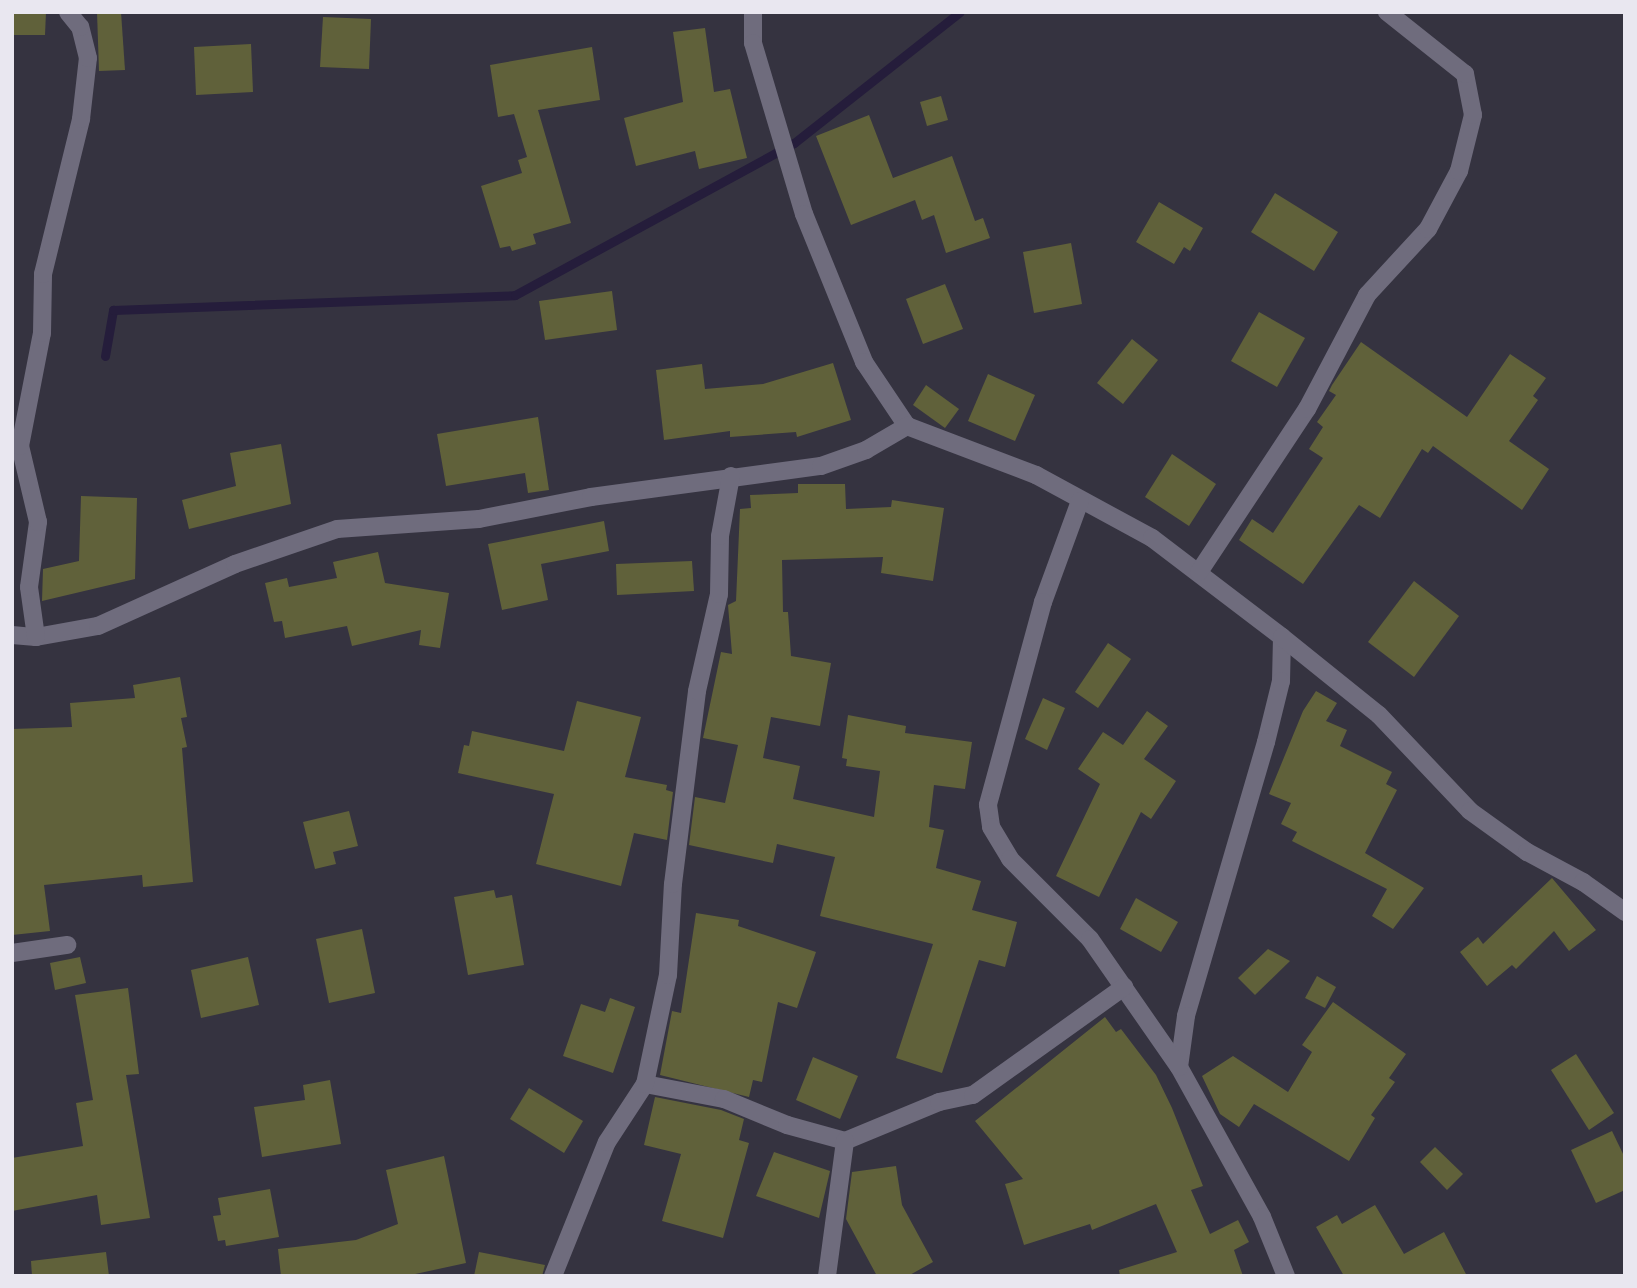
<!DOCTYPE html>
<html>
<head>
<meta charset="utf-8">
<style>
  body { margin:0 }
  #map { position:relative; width:1637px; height:1288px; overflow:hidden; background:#353340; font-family:"Archivo Narrow",sans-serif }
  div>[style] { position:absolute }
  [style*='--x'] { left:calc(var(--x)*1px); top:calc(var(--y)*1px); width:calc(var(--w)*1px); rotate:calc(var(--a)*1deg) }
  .stream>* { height:9px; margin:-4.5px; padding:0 4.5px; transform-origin:4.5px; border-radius:4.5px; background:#251d3b }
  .building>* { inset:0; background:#60613a }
  .minor>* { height:18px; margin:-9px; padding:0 9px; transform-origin:9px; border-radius:9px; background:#6f6c7d }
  span { translate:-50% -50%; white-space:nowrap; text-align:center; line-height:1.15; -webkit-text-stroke:5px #353340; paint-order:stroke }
  .frame { position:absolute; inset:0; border:14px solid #e9e7f0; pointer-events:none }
</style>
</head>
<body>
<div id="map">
  <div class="stream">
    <i style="--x:105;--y:356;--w:47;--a:-80.1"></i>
    <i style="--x:113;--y:310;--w:402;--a:-2.1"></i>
    <i style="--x:515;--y:295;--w:318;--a:-28.6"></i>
    <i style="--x:794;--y:143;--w:211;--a:-38.3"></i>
  </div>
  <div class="building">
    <i style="clip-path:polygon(12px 12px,46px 12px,45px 35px,12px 35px)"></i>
    <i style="clip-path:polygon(97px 12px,121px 12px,125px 70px,99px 71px)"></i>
    <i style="clip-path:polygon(323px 17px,371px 19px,369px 69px,320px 67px)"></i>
    <i style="clip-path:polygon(705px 28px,714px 92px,730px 89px,747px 158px,699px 169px,695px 151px,636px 166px,624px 118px,683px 102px,673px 32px)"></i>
    <i style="clip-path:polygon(251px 44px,253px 92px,196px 95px,194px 47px)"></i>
    <i style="clip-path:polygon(592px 47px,600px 100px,538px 110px,571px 223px,533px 234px,536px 244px,512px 251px,510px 246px,500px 248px,481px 186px,522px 173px,518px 160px,527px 157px,514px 114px,498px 117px,490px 65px)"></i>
    <i style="clip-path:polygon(941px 96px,948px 120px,927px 126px,920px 102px)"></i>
    <i style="clip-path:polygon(869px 115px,893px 178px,952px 156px,975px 221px,983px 218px,990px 238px,946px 253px,934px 215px,922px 220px,915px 200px,851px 225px,816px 136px)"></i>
    <i style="clip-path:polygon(1275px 193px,1338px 232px,1314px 271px,1251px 232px)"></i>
    <i style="clip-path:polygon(1159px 202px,1203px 228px,1190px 251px,1184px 247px,1174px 264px,1136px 242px)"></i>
    <i style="clip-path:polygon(1071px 243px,1082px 304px,1034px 313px,1023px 252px)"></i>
    <i style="clip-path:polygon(945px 284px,963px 329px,923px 344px,906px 299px)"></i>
    <i style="clip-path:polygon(612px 291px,617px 330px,545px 340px,539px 301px)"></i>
    <i style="clip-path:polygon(1259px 312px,1305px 338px,1277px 387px,1231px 361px)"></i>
    <i style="clip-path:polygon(1132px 339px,1158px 360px,1123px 404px,1097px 383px)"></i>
    <i style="clip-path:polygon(1361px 342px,1467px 417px,1510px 354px,1546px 378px,1533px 396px,1538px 400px,1509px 441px,1549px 469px,1522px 510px,1433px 446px,1428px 453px,1422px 449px,1380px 518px,1359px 505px,1303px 584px,1239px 540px,1252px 519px,1273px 533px,1323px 458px,1309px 449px,1323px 427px,1317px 422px,1336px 395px,1329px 391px,1332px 385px)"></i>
    <i style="clip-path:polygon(833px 363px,851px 420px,797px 437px,796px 432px,730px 437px,730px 431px,664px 440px,656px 370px,702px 364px,705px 389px,763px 384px)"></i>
    <i style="clip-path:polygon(988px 374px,1035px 395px,1015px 441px,968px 421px)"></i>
    <i style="clip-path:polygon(926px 385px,959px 409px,945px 428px,913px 405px)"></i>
    <i style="clip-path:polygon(538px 417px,549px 490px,528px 493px,525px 473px,446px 486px,437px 434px)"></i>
    <i style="clip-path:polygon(281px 444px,291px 504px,189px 529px,182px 500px,236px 486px,230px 453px)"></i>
    <i style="clip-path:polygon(1172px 454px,1216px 484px,1189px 526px,1145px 497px)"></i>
    <i style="clip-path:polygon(798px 484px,845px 484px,846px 509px,891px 507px,892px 500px,944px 508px,933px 581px,881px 573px,883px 557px,782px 560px,783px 612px,788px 612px,791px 656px,831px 663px,820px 726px,771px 717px,763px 758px,800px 766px,793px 799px,874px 817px,880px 771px,846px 766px,847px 759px,842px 758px,848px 715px,906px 726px,905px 733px,972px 742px,965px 789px,934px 785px,929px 827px,944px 830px,936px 868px,981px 881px,972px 910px,1017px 922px,1005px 967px,979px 960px,942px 1073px,896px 1058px,933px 944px,820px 916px,835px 857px,777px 844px,773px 863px,689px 845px,695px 797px,725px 803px,738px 745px,703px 738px,721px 652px,732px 654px,728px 605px,736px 601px,740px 509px,751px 508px,750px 495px,798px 493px)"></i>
    <i style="clip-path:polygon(81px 496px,137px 498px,135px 579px,42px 601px,43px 569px,79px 561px)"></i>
    <i style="clip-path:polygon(604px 521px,609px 551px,541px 564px,548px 600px,502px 610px,488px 544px)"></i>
    <i style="clip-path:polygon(378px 552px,385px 583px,449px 593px,440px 648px,419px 645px,421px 630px,352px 646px,347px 626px,285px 638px,282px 621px,274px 622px,265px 583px,287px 578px,289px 587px,337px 578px,333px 562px)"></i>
    <i style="clip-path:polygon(692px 561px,694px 591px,617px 595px,616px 564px)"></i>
    <i style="clip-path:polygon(1414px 581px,1459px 616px,1414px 677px,1368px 642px)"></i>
    <i style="clip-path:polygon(1108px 643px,1131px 659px,1098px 708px,1075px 692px)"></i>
    <i style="clip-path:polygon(180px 677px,187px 717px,181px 718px,187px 747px,182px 748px,193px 882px,143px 887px,142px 875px,44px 885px,50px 931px,12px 935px,12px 729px,72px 727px,70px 703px,135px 698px,133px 685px)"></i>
    <i style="clip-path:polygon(1316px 691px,1337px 703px,1326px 721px,1347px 730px,1340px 746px,1392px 772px,1386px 784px,1397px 790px,1365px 853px,1424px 888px,1393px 929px,1372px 916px,1387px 889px,1292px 841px,1297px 832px,1281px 824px,1291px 803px,1269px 794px,1303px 711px)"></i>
    <i style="clip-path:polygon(1043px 698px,1065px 708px,1047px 750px,1025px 739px)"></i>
    <i style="clip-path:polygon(577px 701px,641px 717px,625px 777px,667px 785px,666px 790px,673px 792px,667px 840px,634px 833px,621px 886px,536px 864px,554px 794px,458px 773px,464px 745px,469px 746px,472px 731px,564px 751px)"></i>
    <i style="clip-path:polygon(1147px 711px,1168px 726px,1144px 759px,1176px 781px,1151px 819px,1141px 812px,1099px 897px,1056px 876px,1100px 784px,1078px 769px,1103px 732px,1123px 745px)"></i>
    <i style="clip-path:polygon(349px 811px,358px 846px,333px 852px,336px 864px,315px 869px,303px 822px)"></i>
    <i style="clip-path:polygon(1552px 878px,1596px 930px,1569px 951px,1554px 931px,1516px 969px,1512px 965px,1487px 986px,1460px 952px,1478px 937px,1483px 944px)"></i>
    <i style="clip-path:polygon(494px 890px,496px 898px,512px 895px,524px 965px,468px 975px,454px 897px)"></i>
    <i style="clip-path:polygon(1136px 898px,1178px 922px,1161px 952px,1120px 929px)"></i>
    <i style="clip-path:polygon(696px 913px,739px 920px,738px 926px,816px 952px,797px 1008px,778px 1002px,762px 1082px,753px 1080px,749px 1097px,660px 1075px,672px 1011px,681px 1013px)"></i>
    <i style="clip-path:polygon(362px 929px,375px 993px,329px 1003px,316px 939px)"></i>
    <i style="clip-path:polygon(1268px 949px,1290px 961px,1255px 995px,1238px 978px)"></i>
    <i style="clip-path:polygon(80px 957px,86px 983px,55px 990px,50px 963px)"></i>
    <i style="clip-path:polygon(248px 957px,259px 1005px,201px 1018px,191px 970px)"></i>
    <i style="clip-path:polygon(1317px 976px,1336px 987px,1325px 1008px,1305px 998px)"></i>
    <i style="clip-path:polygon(128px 988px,139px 1074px,126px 1075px,150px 1218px,101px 1225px,97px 1195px,12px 1211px,12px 1158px,83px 1146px,76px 1103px,93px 1100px,75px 995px)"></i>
    <i style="clip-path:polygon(610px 998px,635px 1007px,613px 1073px,563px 1056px,581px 1004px,605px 1012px)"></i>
    <i style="clip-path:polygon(1333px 1002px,1406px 1054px,1389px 1078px,1395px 1082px,1371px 1115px,1375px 1118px,1349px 1161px,1254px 1104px,1239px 1127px,1220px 1114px,1202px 1076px,1233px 1056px,1288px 1092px,1312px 1052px,1302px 1045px)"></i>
    <i style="clip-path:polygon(1105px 1017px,1116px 1032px,1121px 1029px,1156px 1075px,1172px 1108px,1203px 1186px,1191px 1190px,1210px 1234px,1238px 1220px,1249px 1242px,1234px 1250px,1243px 1276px,1120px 1276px,1119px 1270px,1177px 1252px,1156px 1204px,1092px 1230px,1090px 1224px,1024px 1245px,1005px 1184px,1023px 1179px,975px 1121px)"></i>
    <i style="clip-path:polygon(1576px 1054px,1614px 1113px,1589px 1130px,1551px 1070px)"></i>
    <i style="clip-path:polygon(813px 1057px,858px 1076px,840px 1119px,796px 1100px)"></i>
    <i style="clip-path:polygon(330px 1080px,341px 1144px,262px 1157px,254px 1107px,305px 1100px,303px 1085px)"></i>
    <i style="clip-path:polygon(529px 1088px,583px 1121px,564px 1153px,510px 1119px)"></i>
    <i style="clip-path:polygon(655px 1097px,721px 1110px,744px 1119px,739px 1140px,749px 1143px,723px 1238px,662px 1221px,681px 1154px,644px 1145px)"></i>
    <i style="clip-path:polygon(1612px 1131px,1625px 1158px,1625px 1190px,1596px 1203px,1571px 1150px)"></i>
    <i style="clip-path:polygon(1435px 1147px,1463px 1174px,1447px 1190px,1420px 1162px)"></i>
    <i style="clip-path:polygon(774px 1152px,830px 1171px,819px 1218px,756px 1196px)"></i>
    <i style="clip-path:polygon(444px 1156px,466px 1263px,406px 1276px,281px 1276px,278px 1249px,356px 1240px,398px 1224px,386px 1170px)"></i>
    <i style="clip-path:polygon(896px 1166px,902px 1205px,933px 1262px,908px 1276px,877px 1276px,846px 1219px,852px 1172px)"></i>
    <i style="clip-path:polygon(270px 1189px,279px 1237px,226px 1246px,225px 1240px,218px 1241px,213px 1216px,221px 1215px,218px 1198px)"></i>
    <i style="clip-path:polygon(1375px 1205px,1404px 1254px,1444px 1232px,1467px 1276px,1344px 1276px,1316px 1227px,1337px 1215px,1342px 1224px)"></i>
    <i style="clip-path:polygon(106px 1252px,109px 1276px,32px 1276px,31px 1261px)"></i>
    <i style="clip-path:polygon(479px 1252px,545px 1265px,542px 1276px,474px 1276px)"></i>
  </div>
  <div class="minor">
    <i style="--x:753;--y:12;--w:31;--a:90"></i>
    <i style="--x:753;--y:43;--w:178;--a:73.4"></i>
    <i style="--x:804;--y:214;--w:160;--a:67.9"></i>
    <i style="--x:864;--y:362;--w:77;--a:56.1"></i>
    <i style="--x:907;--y:426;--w:138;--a:20.8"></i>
    <i style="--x:1036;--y:475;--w:132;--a:28.5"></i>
    <i style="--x:1152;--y:538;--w:163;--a:37.3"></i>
    <i style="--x:1282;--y:637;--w:44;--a:91.3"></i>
    <i style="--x:1281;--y:681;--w:63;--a:103.8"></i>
    <i style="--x:1266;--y:742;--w:285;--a:106.3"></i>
    <i style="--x:1186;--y:1016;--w:51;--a:97.8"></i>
    <i style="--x:1179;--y:1067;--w:171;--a:61"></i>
    <i style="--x:1262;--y:1217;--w:64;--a:67.9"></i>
    <i style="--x:1080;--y:501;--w:108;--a:110.1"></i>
    <i style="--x:1043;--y:602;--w:210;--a:105.2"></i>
    <i style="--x:988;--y:805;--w:22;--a:82"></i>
    <i style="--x:991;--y:827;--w:37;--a:59"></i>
    <i style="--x:1010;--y:859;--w:113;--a:45"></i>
    <i style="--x:1090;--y:939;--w:156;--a:55.2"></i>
    <i style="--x:1199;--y:572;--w:196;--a:-56.5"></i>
    <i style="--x:1307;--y:409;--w:129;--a:-62.2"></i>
    <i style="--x:1367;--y:295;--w:90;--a:-47.3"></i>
    <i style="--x:1428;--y:229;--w:66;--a:-61.9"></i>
    <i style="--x:1459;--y:171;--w:58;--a:-76"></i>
    <i style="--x:1473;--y:115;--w:42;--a:-101"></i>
    <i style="--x:1465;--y:74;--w:100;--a:-141.5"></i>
    <i style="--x:12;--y:635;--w:24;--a:5"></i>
    <i style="--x:36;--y:637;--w:63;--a:-10.1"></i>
    <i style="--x:98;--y:626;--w:150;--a:-24.3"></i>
    <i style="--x:235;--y:564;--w:108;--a:-18.9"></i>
    <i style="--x:337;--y:529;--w:142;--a:-4"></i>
    <i style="--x:479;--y:519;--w:114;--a:-11.1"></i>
    <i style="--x:591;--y:497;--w:232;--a:-7.7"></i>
    <i style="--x:821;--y:466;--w:48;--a:-19.6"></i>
    <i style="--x:866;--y:450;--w:48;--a:-30.3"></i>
    <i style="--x:36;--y:637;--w:50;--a:-98"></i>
    <i style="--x:29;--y:587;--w:66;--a:-82.1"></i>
    <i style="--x:38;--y:522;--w:78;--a:-103.3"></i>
    <i style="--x:20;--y:446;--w:115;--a:-79"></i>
    <i style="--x:42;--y:333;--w:59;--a:-89"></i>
    <i style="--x:43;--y:274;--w:160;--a:-76.2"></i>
    <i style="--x:81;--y:119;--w:61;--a:-83.5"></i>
    <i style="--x:88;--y:58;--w:32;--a:-104"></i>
    <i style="--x:80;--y:27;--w:19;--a:-129"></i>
    <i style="--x:1282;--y:637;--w:124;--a:38.8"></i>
    <i style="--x:1379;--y:715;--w:132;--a:46.5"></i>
    <i style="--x:1470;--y:811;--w:70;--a:35.7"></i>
    <i style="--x:1527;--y:852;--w:64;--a:28.2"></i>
    <i style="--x:1583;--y:882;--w:52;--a:35.5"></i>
    <i style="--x:12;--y:953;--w:56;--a:-8.3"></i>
    <i style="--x:645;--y:1084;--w:80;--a:10.8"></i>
    <i style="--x:724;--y:1099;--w:68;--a:22.4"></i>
    <i style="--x:787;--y:1125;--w:60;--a:15.4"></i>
    <i style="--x:845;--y:1141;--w:102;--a:-22.5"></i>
    <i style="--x:939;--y:1102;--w:35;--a:-12"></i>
    <i style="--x:973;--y:1095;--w:186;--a:-35.6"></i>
    <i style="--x:553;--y:1276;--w:144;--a:-68.1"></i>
    <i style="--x:607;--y:1142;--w:69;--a:-56.8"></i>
    <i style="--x:645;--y:1084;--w:111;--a:-78.1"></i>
    <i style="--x:668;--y:975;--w:91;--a:-86.9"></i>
    <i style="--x:673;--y:884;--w:194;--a:-82.9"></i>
    <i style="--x:697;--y:691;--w:99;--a:-77.2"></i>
    <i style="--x:719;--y:594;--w:58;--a:-89"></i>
    <i style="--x:720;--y:536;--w:61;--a:-79.6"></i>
    <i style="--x:827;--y:1276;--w:136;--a:-82.4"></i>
  </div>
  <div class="frame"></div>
</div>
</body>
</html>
